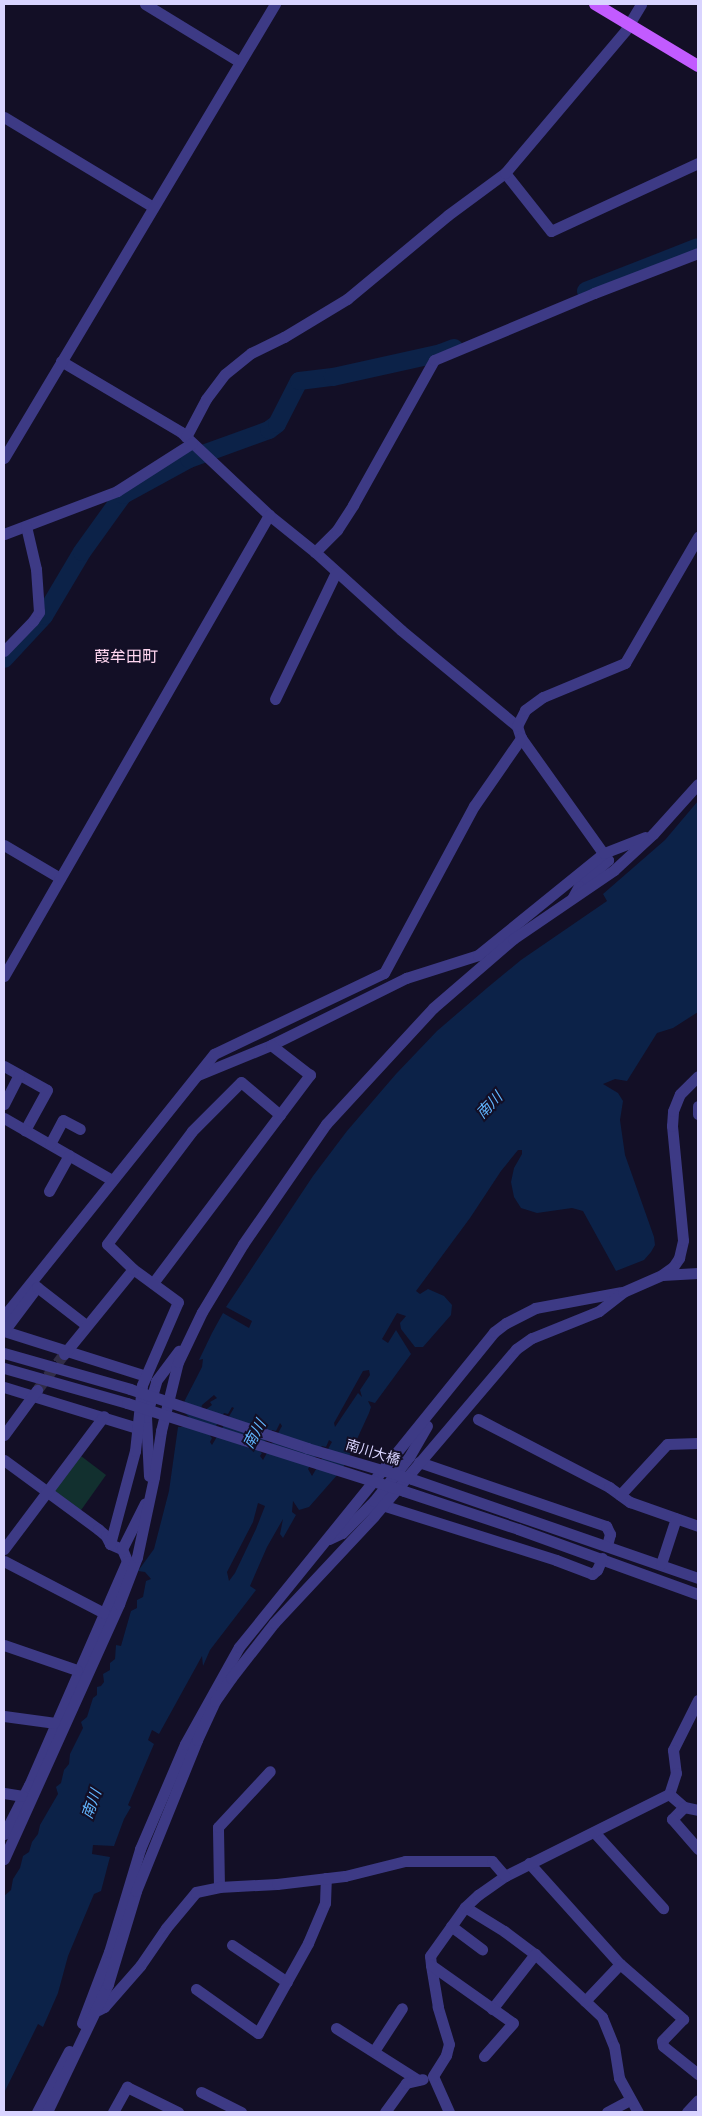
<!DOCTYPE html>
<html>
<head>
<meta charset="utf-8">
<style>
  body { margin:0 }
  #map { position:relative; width:702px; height:2116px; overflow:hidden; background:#130f26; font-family:"Asap Condensed","Noto Sans JP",sans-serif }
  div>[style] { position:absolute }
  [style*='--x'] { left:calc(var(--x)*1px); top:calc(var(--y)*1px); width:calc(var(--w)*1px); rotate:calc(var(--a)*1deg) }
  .green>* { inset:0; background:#12302f }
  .water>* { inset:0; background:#0c2248 }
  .river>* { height:18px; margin:-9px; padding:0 9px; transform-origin:9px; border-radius:9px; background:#0c2248 }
  .minor-tunnel>* { height:11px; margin-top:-5.5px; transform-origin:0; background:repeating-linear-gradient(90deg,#312d47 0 11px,transparent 0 16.5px) }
  .minor>* { height:11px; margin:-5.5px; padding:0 5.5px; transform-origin:5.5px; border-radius:5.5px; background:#3d3a85 }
  .major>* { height:12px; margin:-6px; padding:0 6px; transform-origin:6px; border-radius:6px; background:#c25bff }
  .minor-bridge>* { height:11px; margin:-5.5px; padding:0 5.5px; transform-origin:5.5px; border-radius:5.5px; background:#3d3a85 }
  span { translate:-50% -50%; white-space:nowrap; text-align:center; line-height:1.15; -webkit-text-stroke:4px #130f26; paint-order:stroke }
  .street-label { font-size:14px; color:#d9d4ff }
  .water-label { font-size:15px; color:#62b6ff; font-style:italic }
  .quarter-label { font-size:16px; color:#ffd6f0 }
  .frame { position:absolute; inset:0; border:5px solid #d9d4ff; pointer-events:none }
</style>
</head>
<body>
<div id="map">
  <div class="green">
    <i style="clip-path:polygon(81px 1456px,106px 1475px,79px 1513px,53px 1492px)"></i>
  </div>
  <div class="water">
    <i style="clip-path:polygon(evenodd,698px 801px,698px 1012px,673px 1028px,657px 1033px,627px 1081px,615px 1079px,603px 1084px,618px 1093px,623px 1101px,620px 1120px,625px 1155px,654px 1237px,655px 1245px,651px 1252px,644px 1260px,616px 1271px,583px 1211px,572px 1208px,537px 1213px,521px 1208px,514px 1197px,511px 1182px,514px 1168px,522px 1154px,522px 1150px,518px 1150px,501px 1171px,470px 1218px,416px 1291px,420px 1294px,428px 1289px,444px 1296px,452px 1305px,451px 1315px,423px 1347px,415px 1347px,401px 1329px,400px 1323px,406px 1316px,397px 1313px,382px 1339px,388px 1343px,396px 1330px,411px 1354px,375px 1403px,368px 1401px,371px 1407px,369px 1413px,346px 1463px,338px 1474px,309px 1507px,299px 1510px,293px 1501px,292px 1512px,296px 1515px,283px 1538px,280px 1534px,283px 1519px,267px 1547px,250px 1586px,256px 1590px,210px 1650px,203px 1666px,202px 1656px,159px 1734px,152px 1730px,148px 1740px,154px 1744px,128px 1805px,131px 1807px,124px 1819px,114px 1846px,93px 1845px,92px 1854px,110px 1857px,101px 1891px,94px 1894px,68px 1956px,58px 1993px,43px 2027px,38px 2024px,4px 2093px,4px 1896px,11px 1890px,13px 1879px,20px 1868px,23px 1856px,29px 1852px,32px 1842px,38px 1834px,40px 1825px,58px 1794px,56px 1787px,61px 1783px,64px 1770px,69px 1764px,70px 1754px,83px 1728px,81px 1722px,87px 1717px,93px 1698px,97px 1695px,97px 1687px,101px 1686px,104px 1682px,103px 1674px,110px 1670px,110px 1663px,115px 1659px,116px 1645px,121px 1646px,131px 1611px,137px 1608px,137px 1600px,143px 1597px,146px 1581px,151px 1579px,145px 1572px,138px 1571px,154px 1549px,169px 1491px,178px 1427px,184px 1427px,189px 1417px,182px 1410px,185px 1400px,202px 1367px,203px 1359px,199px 1360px,212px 1333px,223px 1313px,249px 1328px,252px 1321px,226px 1307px,313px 1176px,347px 1131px,396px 1074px,437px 1031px,487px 988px,521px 960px,607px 901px,603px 894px,665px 840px,698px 801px,369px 1370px,370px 1375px,360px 1390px,362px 1397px,358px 1393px,335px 1427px,334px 1423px,363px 1371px,369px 1370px,698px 801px,214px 1395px,217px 1398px,210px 1402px,212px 1405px,200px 1414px,202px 1405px,214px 1395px,698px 801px,232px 1407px,234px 1408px,212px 1445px,210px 1442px,212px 1438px,210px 1436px,224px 1413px,228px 1414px,232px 1407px,698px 801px,280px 1423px,282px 1426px,263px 1460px,260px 1456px,262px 1453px,259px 1451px,272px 1430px,276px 1431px,280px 1423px,698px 801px,329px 1440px,332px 1442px,312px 1476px,308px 1469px,322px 1446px,326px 1447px,329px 1440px,698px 801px,258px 1503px,265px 1506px,256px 1529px,235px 1573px,229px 1581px,227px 1572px,253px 1522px,258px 1503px)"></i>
  </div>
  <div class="river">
    <i style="--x:586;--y:291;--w:120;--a:-21.4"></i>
    <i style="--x:4;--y:659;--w:59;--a:-47.1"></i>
    <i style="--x:44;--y:616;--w:74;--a:-59.3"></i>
    <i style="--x:82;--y:552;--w:70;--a:-54.3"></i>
    <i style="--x:123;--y:495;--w:75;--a:-28.6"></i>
    <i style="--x:189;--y:459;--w:85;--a:-19.9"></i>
    <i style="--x:269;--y:430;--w:10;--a:-37"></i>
    <i style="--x:277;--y:424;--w:48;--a:-62.9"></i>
    <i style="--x:299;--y:381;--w:34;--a:-7"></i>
    <i style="--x:333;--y:377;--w:111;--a:-12.5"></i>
    <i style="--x:441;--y:353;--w:14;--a:-21"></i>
  </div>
  <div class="minor-tunnel">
    <i style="--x:38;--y:1389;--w:44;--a:-53.4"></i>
  </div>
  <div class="minor">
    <i style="--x:145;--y:4;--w:111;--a:31.4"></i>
    <i style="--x:4;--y:117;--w:174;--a:31.1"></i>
    <i style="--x:505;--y:173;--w:74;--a:51.6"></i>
    <i style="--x:551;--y:231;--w:162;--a:-24.8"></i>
    <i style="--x:61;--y:361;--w:139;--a:30.6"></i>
    <i style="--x:181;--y:432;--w:121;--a:43.3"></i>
    <i style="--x:269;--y:515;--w:59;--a:38.8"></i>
    <i style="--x:315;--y:552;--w:116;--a:42.2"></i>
    <i style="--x:401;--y:630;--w:151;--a:39.6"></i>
    <i style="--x:517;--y:726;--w:13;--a:72"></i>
    <i style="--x:521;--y:738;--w:150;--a:54.5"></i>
    <i style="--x:608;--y:860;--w:39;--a:138"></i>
    <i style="--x:579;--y:886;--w:13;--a:119"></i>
    <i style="--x:186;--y:437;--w:43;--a:-62.2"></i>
    <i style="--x:206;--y:399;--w:31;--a:-53"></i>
    <i style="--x:225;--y:374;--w:33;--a:-39"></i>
    <i style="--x:251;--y:353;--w:37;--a:-26"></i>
    <i style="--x:284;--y:337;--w:74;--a:-31.1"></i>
    <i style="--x:347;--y:299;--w:131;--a:-39.7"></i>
    <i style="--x:448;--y:215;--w:71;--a:-36.4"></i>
    <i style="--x:505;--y:173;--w:186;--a:-49.8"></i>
    <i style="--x:625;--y:31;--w:31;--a:-59"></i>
    <i style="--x:4;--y:458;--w:529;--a:-59.17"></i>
    <i style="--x:4;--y:534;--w:121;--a:-20.8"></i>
    <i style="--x:117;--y:491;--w:89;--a:-32.6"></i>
    <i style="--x:315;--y:552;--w:31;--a:-45"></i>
    <i style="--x:337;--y:530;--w:30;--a:-57"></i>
    <i style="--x:353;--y:505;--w:166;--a:-60.8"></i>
    <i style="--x:434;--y:360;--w:173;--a:-22.7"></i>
    <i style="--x:594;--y:293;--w:111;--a:-21"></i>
    <i style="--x:4;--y:651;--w:42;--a:-46"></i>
    <i style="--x:33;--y:621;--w:11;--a:-56"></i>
    <i style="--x:39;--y:612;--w:43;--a:-94"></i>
    <i style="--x:36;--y:569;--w:44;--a:-103.1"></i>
    <i style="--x:275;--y:699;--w:141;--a:-64.3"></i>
    <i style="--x:517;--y:726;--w:18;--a:-63"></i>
    <i style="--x:525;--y:710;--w:22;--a:-36"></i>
    <i style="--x:543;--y:697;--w:89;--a:-22.5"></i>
    <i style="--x:625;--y:663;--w:146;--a:-59.9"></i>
    <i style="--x:4;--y:845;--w:65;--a:30.5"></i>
    <i style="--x:4;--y:976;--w:532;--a:-60.11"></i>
    <i style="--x:4;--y:1066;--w:49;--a:29.2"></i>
    <i style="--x:47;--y:1090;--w:46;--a:118.8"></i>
    <i style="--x:198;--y:1075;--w:79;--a:-22.3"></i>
    <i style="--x:271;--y:1045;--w:151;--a:-26.4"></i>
    <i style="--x:406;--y:978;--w:76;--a:-17.7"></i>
    <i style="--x:478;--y:955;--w:162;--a:-39"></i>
    <i style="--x:604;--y:853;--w:44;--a:-21.3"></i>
    <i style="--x:4;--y:1104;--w:33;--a:-63"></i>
    <i style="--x:698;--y:1106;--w:8;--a:90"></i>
    <i style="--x:4;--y:1118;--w:125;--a:29.9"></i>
    <i style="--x:50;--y:1144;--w:27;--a:-62"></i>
    <i style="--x:63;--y:1120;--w:19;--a:28"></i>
    <i style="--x:49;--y:1191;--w:41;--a:-60.9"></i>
    <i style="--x:663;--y:1274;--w:12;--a:-35"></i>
    <i style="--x:673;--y:1267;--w:11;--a:-56"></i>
    <i style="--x:679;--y:1258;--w:18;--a:-77"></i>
    <i style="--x:683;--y:1240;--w:115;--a:-95.5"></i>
    <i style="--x:672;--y:1126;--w:15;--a:-86"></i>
    <i style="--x:673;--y:1111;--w:18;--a:-68"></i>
    <i style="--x:680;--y:1094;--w:25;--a:-45"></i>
    <i style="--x:153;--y:1283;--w:261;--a:-53"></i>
    <i style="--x:310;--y:1075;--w:49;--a:-142.4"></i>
    <i style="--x:4;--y:1316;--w:336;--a:-51.3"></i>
    <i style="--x:214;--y:1054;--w:188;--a:-25.5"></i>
    <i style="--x:384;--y:973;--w:190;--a:-61.7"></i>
    <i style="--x:474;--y:806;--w:83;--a:-55.3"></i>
    <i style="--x:4;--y:1331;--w:149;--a:17.6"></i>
    <i style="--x:4;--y:1331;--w:55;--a:-53.1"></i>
    <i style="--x:37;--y:1287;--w:62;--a:37.8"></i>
    <i style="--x:4;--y:1353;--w:131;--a:15.9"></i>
    <i style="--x:64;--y:1354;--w:109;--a:-50.9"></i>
    <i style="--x:4;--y:1368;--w:128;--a:15.9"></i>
    <i style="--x:4;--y:1387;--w:139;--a:17.1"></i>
    <i style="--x:137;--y:1428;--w:8;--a:-7"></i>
    <i style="--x:478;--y:1419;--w:148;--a:27.4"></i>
    <i style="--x:609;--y:1487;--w:26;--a:36"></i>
    <i style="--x:630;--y:1502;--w:72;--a:19.4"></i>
    <i style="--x:4;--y:1435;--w:56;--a:-53.7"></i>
    <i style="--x:4;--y:1460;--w:117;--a:36.3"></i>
    <i style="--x:98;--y:1529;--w:11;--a:41"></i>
    <i style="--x:106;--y:1536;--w:9;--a:63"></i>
    <i style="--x:110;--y:1544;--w:13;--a:23"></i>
    <i style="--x:122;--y:1549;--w:13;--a:67"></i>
    <i style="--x:127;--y:1561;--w:244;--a:113.6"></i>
    <i style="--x:29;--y:1785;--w:55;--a:117"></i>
    <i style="--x:419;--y:1462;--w:198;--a:18.9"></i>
    <i style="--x:606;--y:1526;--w:9;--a:63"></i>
    <i style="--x:610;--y:1534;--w:11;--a:105"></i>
    <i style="--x:149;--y:1476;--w:59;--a:-92.9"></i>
    <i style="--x:146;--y:1417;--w:37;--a:-74"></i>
    <i style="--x:156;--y:1381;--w:38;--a:-53"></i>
    <i style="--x:412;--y:1479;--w:303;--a:19.1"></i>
    <i style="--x:404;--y:1491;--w:120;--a:18.4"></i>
    <i style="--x:518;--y:1529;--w:191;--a:19.9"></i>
    <i style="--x:620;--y:1495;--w:69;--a:-47.3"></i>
    <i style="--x:667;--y:1444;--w:31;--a:-2"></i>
    <i style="--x:382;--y:1505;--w:182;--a:17.5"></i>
    <i style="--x:556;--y:1560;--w:39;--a:21"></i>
    <i style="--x:592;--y:1574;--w:6;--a:-39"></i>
    <i style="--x:597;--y:1570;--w:13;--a:-67"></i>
    <i style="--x:329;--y:1539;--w:14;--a:-25"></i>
    <i style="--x:342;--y:1533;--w:45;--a:-45"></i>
    <i style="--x:374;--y:1501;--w:56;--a:-51.5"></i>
    <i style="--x:409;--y:1457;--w:36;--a:-60"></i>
    <i style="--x:110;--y:1544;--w:96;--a:-75"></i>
    <i style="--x:135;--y:1451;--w:66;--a:-83.9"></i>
    <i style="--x:142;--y:1385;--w:90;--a:-66.6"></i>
    <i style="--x:178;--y:1302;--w:56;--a:-143.7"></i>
    <i style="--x:133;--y:1269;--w:36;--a:-136"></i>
    <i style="--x:107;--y:1244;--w:141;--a:-53"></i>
    <i style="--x:192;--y:1131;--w:69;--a:-45"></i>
    <i style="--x:241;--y:1082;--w:51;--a:40.2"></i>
    <i style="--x:4;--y:1549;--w:166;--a:-53.1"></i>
    <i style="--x:122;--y:1549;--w:51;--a:-63.4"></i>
    <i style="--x:4;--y:1561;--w:113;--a:27.5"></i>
    <i style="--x:661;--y:1564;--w:48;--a:-71.9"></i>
    <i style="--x:4;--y:1645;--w:77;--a:18.9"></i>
    <i style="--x:698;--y:1700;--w:56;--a:116.6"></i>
    <i style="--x:673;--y:1750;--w:23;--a:83"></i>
    <i style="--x:676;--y:1773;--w:22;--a:108"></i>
    <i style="--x:669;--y:1794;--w:20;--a:41"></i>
    <i style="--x:684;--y:1807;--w:14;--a:12"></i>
    <i style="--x:4;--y:1716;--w:52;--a:7.7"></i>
    <i style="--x:4;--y:1793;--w:19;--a:9"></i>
    <i style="--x:684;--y:1807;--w:17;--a:135"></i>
    <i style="--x:672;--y:1819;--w:40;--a:49"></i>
    <i style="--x:594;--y:1832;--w:103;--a:47.8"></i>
    <i style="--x:4;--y:1859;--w:280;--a:-65.7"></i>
    <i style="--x:119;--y:1604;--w:50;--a:-69"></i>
    <i style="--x:137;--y:1557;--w:82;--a:-78"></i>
    <i style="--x:154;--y:1477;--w:47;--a:-81.3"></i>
    <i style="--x:161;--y:1431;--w:71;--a:-76.2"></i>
    <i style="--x:178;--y:1362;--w:55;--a:-64.4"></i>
    <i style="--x:202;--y:1312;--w:79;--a:-58.9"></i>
    <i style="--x:243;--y:1244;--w:146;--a:-55.3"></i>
    <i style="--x:326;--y:1124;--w:158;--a:-47.3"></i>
    <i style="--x:433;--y:1008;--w:106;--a:-40.8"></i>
    <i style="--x:513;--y:939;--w:122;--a:-34.3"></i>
    <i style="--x:614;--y:870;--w:53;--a:-42.7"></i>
    <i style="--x:653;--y:834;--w:67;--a:-48"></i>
    <i style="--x:529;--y:1863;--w:136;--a:48"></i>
    <i style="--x:620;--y:1964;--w:84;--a:41.1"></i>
    <i style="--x:683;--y:2019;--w:30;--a:134"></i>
    <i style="--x:662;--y:2041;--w:5;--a:79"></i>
    <i style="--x:663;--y:2046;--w:45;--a:38.7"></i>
    <i style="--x:219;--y:1887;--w:60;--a:-91"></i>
    <i style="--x:218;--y:1827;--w:76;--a:-47.1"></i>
    <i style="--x:465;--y:1907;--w:46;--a:31.6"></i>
    <i style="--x:504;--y:1931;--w:39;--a:37"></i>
    <i style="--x:535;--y:1954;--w:92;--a:43.2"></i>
    <i style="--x:602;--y:2017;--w:31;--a:68"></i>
    <i style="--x:614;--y:2046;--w:32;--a:81"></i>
    <i style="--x:619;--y:2078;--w:39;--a:61"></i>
    <i style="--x:451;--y:1926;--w:39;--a:37"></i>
    <i style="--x:232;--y:1945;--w:66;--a:33.9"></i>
    <i style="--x:431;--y:1965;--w:9;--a:-96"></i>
    <i style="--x:430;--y:1956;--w:60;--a:-54.5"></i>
    <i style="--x:465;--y:1907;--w:18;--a:-43"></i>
    <i style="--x:478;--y:1895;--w:33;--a:-35"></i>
    <i style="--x:505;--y:1876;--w:183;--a:-26.6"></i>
    <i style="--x:196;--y:1989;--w:76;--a:35.4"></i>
    <i style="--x:258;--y:2033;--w:103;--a:-60.9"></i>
    <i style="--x:308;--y:1943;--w:43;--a:-67"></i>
    <i style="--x:325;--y:1903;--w:25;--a:-88"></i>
    <i style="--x:585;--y:2001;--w:51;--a:-46.6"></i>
    <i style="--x:492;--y:2009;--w:70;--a:-52"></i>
    <i style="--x:98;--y:2010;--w:7;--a:-27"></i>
    <i style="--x:104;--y:2007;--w:55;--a:-48.7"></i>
    <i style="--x:140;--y:1966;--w:46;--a:-55.6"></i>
    <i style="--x:166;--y:1928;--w:47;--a:-50.2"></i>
    <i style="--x:196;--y:1892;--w:24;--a:-12"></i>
    <i style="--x:219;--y:1887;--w:58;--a:-3"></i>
    <i style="--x:277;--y:1884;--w:68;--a:-6.7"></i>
    <i style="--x:345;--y:1876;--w:62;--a:-14"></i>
    <i style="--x:405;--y:1861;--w:87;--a:0"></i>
    <i style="--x:492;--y:1861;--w:20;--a:49"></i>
    <i style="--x:82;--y:2023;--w:76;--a:-69.2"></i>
    <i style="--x:109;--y:1952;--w:108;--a:-73.2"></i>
    <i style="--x:140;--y:1849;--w:114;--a:-66.8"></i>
    <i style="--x:185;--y:1744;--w:111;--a:-60.9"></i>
    <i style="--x:239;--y:1647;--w:405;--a:-51"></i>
    <i style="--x:494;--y:1332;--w:15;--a:-37"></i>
    <i style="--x:506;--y:1323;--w:33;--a:-27"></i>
    <i style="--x:535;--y:1308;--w:87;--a:-10.5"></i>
    <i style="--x:336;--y:2028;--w:97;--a:32.4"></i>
    <i style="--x:374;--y:2051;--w:51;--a:-56.9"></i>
    <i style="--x:201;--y:2092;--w:45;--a:26.6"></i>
    <i style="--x:37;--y:2112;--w:69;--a:-62.3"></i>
    <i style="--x:47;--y:2112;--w:142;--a:-64.5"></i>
    <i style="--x:108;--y:1984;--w:97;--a:-73.2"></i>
    <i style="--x:136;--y:1891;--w:163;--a:-68"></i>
    <i style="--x:197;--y:1740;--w:43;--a:-65.2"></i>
    <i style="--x:215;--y:1701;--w:28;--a:-55"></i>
    <i style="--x:231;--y:1678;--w:70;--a:-52"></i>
    <i style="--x:274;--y:1623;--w:146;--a:-46.9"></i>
    <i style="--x:374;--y:1516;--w:219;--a:-49.6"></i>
    <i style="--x:516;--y:1349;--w:19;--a:-35"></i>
    <i style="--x:532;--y:1338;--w:72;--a:-21.9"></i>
    <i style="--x:599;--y:1311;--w:31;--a:-38"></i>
    <i style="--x:623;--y:1292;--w:43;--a:-23.6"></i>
    <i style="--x:662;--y:1275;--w:36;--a:-3"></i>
    <i style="--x:113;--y:2112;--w:29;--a:-61"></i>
    <i style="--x:127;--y:2087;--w:57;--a:26.1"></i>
    <i style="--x:385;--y:2112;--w:36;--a:-54"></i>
    <i style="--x:406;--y:2083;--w:17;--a:-13"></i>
    <i style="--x:449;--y:2112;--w:39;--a:-114"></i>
    <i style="--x:433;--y:2076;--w:25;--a:-58"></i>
    <i style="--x:446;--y:2055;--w:11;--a:-75"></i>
    <i style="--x:449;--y:2044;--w:39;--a:-107"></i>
    <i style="--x:438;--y:2007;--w:43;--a:-99.5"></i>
    <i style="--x:431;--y:1965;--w:100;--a:35.3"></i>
    <i style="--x:513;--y:2023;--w:44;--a:131.3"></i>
    <i style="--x:607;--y:2112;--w:26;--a:-28"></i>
    <i style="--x:687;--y:2112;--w:16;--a:-47"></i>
  </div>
  <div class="major">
    <i style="--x:595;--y:4;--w:120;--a:31"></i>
  </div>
  <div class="minor-bridge">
    <i style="--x:130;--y:1389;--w:187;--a:18.4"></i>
    <i style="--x:307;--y:1448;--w:109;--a:16.4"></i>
    <i style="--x:127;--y:1403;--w:291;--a:17.6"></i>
  </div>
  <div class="street-label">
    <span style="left:373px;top:1452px;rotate:17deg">南川大橋</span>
  </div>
  <div class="water-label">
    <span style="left:489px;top:1105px;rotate:-46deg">南川</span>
    <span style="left:254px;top:1434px;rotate:-61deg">南川</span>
    <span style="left:91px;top:1804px;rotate:-70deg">南川</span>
  </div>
  <div class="quarter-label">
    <span style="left:126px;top:656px">葭牟田町</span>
  </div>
  <div class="frame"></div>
</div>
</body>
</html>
